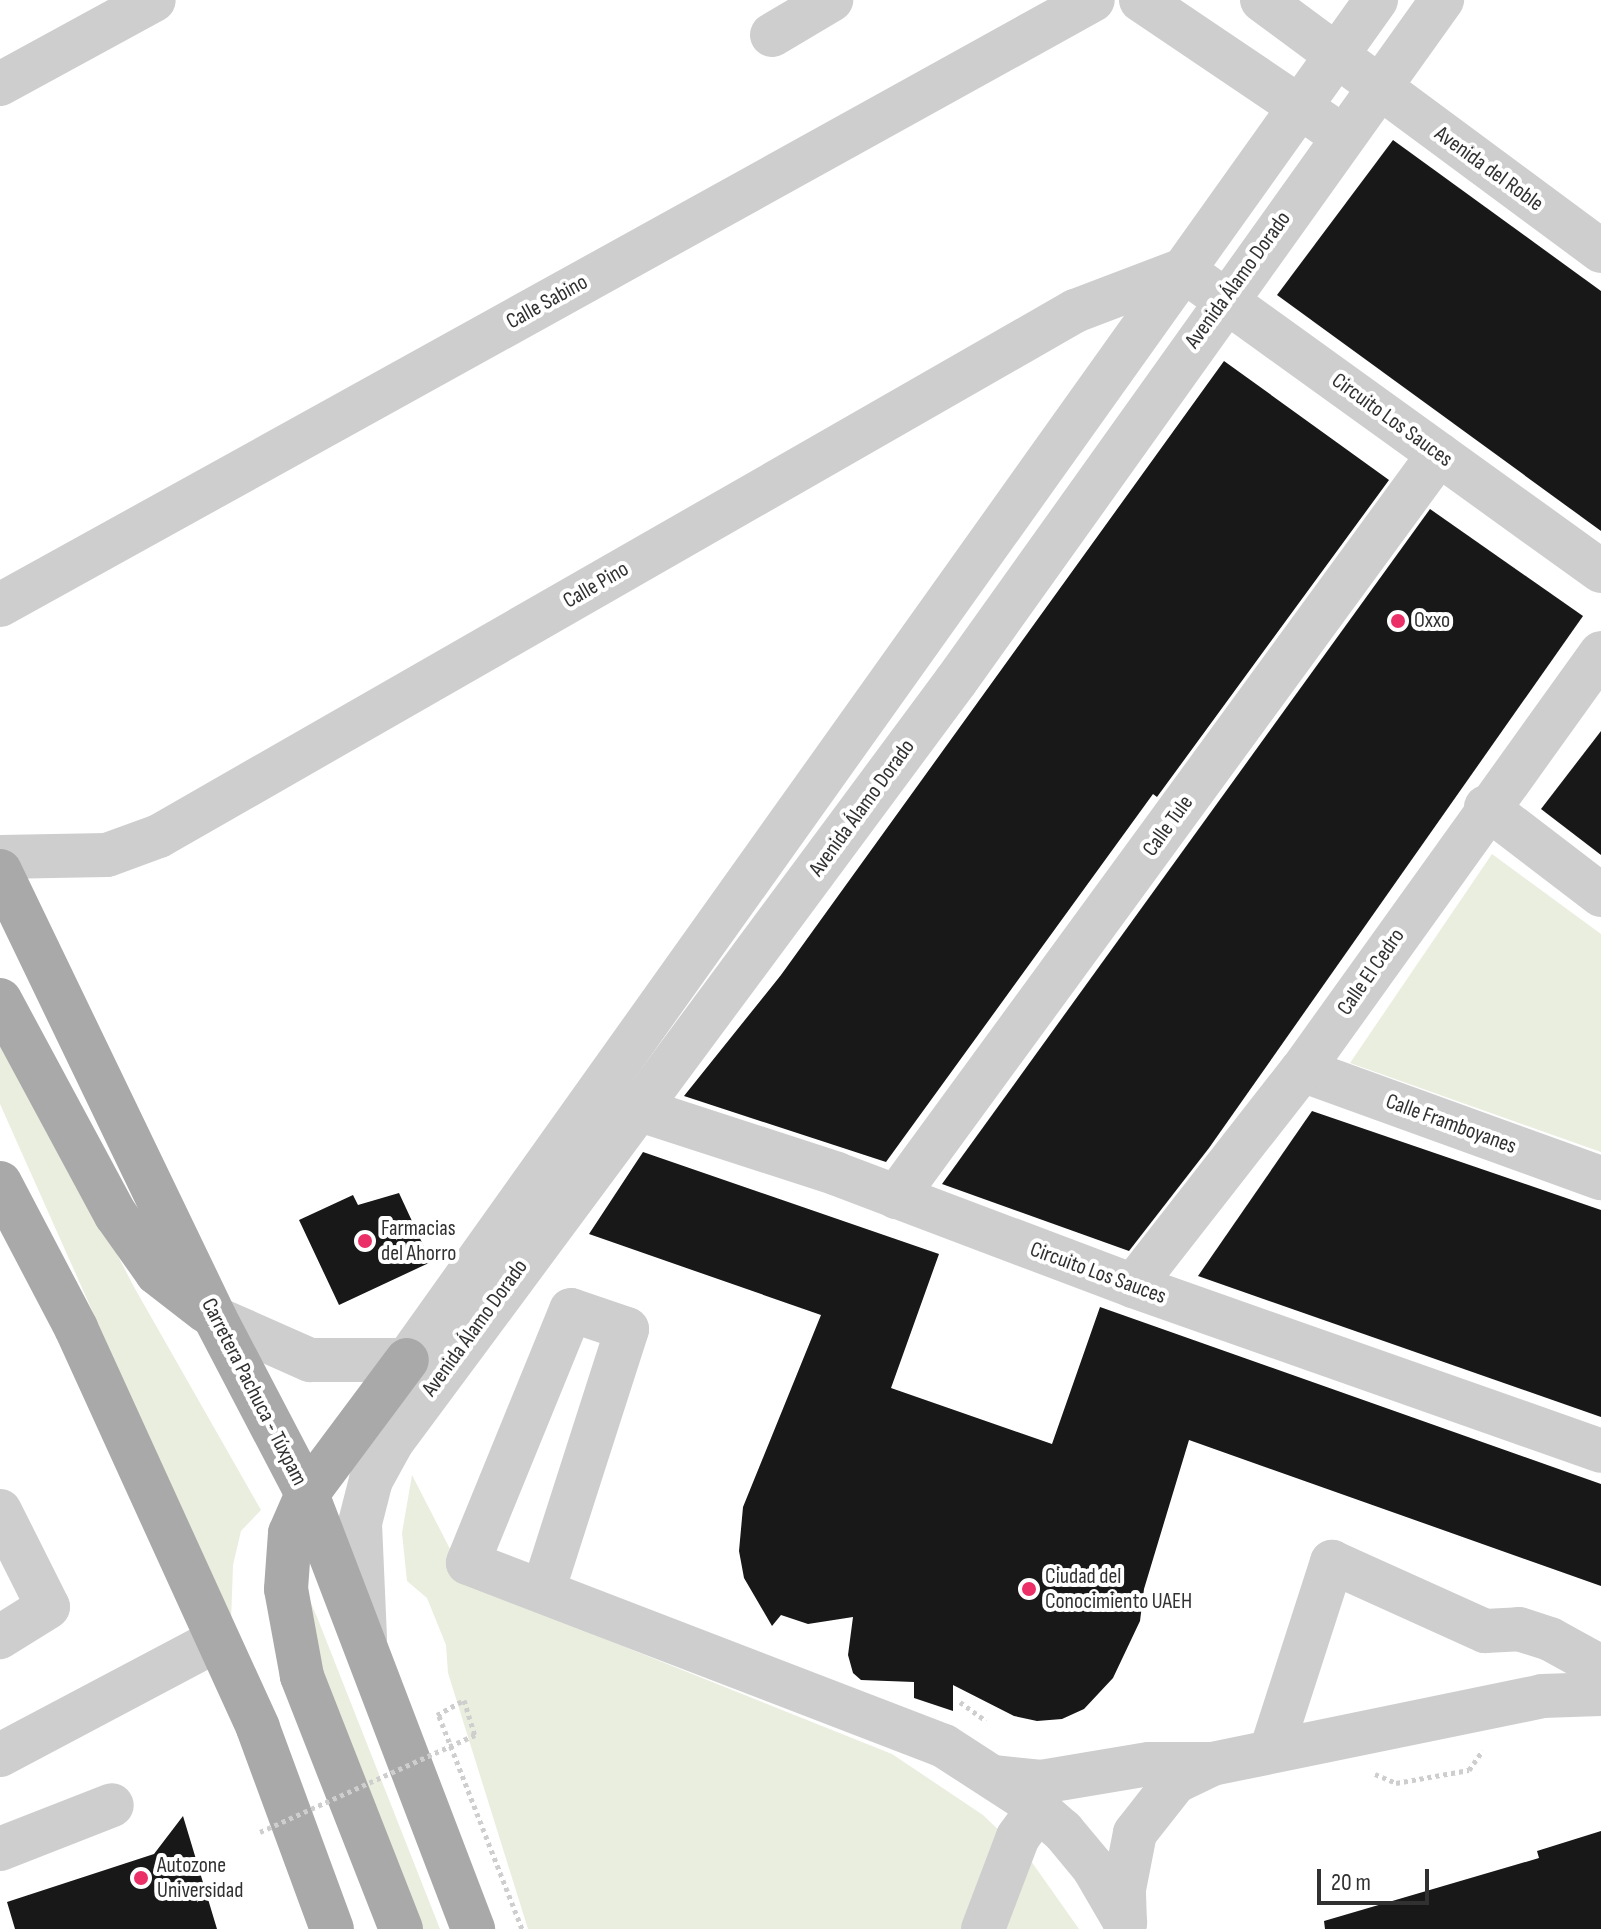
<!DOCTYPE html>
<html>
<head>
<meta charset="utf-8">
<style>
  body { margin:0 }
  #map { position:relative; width:1601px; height:1929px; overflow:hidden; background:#fff; font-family:"Sofia Sans Condensed",sans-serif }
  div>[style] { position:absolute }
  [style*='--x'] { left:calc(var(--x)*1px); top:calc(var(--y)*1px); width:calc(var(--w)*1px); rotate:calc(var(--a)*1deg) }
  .green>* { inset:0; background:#eaeedf }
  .building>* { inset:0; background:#181818 }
  .path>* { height:5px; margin-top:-2.5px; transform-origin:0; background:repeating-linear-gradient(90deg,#cecece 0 4px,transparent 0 8px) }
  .minor>* { height:44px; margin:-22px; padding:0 22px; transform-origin:22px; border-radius:22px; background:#cecece }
  .major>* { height:44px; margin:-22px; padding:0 22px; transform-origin:22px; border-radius:22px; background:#a9a9a9 }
  .path-bridge>* { height:5px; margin-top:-2.5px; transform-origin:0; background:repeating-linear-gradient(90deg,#cecece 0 4px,transparent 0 8px) }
  .dots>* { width:22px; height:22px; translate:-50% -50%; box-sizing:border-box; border:4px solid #fff; border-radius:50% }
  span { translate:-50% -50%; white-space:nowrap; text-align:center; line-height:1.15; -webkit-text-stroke:8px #fff; paint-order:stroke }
  .street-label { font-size:22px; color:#313131 }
  .poi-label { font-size:22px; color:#313131 }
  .left { translate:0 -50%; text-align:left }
  .scale { position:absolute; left:1317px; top:1869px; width:112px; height:36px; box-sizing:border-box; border:4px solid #313131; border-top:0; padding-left:10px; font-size:24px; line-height:28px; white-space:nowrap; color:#313131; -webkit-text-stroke:6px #fff; paint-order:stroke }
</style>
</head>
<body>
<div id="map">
  <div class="green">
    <i style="clip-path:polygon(1492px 854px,1601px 934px,1601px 1152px,1350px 1063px)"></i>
    <i style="clip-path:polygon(0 1028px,134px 1287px,261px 1510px,241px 1531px,233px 1565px,231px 1622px,0 1104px)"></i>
    <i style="clip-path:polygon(412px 1475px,468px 1584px,892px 1754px,983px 1815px,1031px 1861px,1079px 1929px,528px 1929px,448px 1673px,446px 1645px,427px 1598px,407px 1581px,402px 1533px)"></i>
    <i style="clip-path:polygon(288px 1551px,317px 1617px,440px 1929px,393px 1929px)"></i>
  </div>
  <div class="building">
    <i style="clip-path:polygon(1393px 140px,1601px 291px,1601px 531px,1277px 295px)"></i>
    <i style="clip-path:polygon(1224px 361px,1389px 480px,1157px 797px,1153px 794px,886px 1162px,684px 1096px,781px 975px)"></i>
    <i style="clip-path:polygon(1430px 509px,1583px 616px,1209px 1148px,1129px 1251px,942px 1184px)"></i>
    <i style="clip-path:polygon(1601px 731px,1601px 855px,1541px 809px)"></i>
    <i style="clip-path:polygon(1312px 1111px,1601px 1210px,1601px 1417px,1198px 1276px)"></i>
    <i style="clip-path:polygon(643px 1152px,939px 1254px,891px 1388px,1052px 1444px,1100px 1307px,1601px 1484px,1601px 1586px,1189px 1440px,1144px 1589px,1140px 1621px,1113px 1678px,1084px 1709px,1062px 1719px,1037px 1721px,1014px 1716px,953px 1685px,953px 1711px,914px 1698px,914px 1682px,861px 1680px,853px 1673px,848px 1655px,853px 1617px,808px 1624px,781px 1615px,772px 1626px,744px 1578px,739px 1551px,743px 1507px,821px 1315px,589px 1234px)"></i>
    <i style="clip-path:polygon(399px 1193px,431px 1262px,339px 1305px,299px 1220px,353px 1195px,358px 1205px)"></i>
    <i style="clip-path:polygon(183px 1816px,217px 1929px,15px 1929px,7px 1902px,154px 1854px)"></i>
    <i style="clip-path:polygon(1601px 1831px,1601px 1929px,1325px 1929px,1324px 1921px,1539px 1858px,1537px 1851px)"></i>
  </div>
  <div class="path">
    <i style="--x:960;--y:1702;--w:32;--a:36"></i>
    <i style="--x:437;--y:1715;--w:31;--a:-29"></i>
    <i style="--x:464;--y:1700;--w:37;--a:73"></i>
    <i style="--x:439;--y:1716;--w:229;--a:68.7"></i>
    <i style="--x:1375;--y:1774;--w:23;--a:23"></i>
    <i style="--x:1396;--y:1783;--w:74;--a:-10.1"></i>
    <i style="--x:1469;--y:1770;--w:24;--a:-55"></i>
  </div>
  <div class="minor">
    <i style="--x:1141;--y:0;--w:222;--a:34"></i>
    <i style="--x:1262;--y:0;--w:422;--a:36.5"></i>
    <i style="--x:772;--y:35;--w:69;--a:-30.7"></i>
    <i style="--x:0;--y:84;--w:175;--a:-28.6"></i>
    <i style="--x:0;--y:605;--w:1249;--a:-28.97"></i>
    <i style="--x:1486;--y:807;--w:145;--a:37.4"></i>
    <i style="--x:0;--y:857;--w:107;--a:-1.1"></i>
    <i style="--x:107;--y:855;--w:55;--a:-20.1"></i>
    <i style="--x:159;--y:836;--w:1056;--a:-29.82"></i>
    <i style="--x:1075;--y:311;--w:116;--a:-20.8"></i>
    <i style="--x:1183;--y:270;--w:515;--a:35.76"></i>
    <i style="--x:1302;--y:1070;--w:318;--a:19.9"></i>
    <i style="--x:616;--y:1102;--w:232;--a:18"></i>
    <i style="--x:837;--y:1174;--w:316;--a:20.7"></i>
    <i style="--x:1133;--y:1286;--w:496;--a:19.4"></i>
    <i style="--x:896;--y:1197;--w:920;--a:-53.84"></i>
    <i style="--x:1133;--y:1286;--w:274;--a:-52"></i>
    <i style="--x:1302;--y:1070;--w:513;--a:-54.36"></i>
    <i style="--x:215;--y:1318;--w:104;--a:23.9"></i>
    <i style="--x:310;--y:1360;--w:97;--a:0"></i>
    <i style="--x:407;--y:1360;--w:1670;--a:-54.53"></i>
    <i style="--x:0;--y:1511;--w:107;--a:63.4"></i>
    <i style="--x:48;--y:1607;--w:57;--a:148"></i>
    <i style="--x:543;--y:1591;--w:275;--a:-72.2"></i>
    <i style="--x:627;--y:1329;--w:59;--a:-161.3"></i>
    <i style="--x:571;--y:1310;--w:273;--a:112.2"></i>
    <i style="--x:468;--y:1563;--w:510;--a:21.03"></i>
    <i style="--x:944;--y:1746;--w:98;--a:32.9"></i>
    <i style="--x:1026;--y:1799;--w:49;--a:40.9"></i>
    <i style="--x:1063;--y:1831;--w:47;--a:50.2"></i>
    <i style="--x:1093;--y:1867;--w:64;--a:59.8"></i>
    <i style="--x:365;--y:1638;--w:115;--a:-92.5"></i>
    <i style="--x:360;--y:1523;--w:44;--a:-75.7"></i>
    <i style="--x:371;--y:1480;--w:43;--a:-61.1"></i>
    <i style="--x:392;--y:1442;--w:947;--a:-53.46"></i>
    <i style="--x:956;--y:681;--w:837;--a:-54.49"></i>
    <i style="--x:1271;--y:1751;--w:199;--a:-72.1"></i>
    <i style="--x:1332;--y:1562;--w:168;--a:24.3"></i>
    <i style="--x:1485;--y:1631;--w:34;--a:-3"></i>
    <i style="--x:1519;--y:1629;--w:33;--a:18"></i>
    <i style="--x:1550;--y:1639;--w:58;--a:28.8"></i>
    <i style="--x:0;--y:1755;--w:246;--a:-27.9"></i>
    <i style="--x:993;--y:1777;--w:48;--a:5.9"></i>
    <i style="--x:1041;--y:1782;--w:109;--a:-9.5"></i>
    <i style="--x:1149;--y:1764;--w:61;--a:0"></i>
    <i style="--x:0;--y:1849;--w:120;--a:-21.4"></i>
    <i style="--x:1125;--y:1923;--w:34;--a:-92"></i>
    <i style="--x:1124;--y:1889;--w:57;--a:-78.9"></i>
    <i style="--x:1135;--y:1833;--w:65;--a:-51.9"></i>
    <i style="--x:1175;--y:1782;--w:41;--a:-25.9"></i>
    <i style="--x:1212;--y:1764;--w:337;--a:-11.6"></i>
    <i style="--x:1542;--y:1696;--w:59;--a:-1.9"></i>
    <i style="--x:983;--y:1929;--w:98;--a:-69.2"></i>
    <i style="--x:1018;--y:1837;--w:34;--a:-54"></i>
  </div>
  <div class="major">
    <i style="--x:0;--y:871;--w:496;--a:64.3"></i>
    <i style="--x:215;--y:1318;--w:199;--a:62.4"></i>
    <i style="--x:307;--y:1494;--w:466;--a:69.1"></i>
    <i style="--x:0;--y:1000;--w:244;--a:61.7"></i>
    <i style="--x:116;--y:1215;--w:71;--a:54.7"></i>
    <i style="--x:157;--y:1273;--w:62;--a:37.8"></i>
    <i style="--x:0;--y:1183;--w:164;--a:62.3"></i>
    <i style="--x:76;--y:1328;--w:439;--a:65.5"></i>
    <i style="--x:258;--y:1728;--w:214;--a:69.8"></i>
    <i style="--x:401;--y:1929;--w:272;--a:-111.4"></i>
    <i style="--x:302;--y:1676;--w:88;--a:-100.4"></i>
    <i style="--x:286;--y:1589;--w:56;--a:-85.9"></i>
    <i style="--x:290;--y:1533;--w:43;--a:-66.4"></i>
    <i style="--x:307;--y:1494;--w:167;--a:-53.3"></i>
  </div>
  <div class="path-bridge">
    <i style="--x:260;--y:1832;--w:236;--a:-24.3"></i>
  </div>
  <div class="dots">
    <i style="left:1398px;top:621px;background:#eb3067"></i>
    <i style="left:365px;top:1241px;background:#eb3067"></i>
    <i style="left:1029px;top:1589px;background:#eb3067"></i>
    <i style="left:141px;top:1878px;background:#eb3067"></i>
  </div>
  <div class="street-label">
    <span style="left:1489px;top:169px;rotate:36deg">Avenida del Roble</span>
    <span style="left:1238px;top:280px;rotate:-54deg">Avenida Álamo Dorado</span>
    <span style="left:547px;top:302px;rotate:-29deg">Calle Sabino</span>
    <span style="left:1392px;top:420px;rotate:36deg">Circuito Los Sauces</span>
    <span style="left:596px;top:585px;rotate:-30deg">Calle Pino</span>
    <span style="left:862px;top:808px;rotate:-54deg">Avenida Álamo Dorado</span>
    <span style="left:1168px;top:826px;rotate:-54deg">Calle Tule</span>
    <span style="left:1371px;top:972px;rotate:-55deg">Calle El Cedro</span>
    <span style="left:1451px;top:1124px;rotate:20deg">Calle Framboyanes</span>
    <span style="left:1098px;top:1273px;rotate:20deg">Circuito Los Sauces</span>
    <span style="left:475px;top:1328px;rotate:-54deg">Avenida Álamo Dorado</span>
    <span style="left:254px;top:1392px;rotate:63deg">Carretera Pachuca - Túxpam</span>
  </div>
  <div class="poi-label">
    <span class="left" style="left:1414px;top:621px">Oxxo</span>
    <span class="left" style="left:381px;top:1241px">Farmacias<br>del Ahorro</span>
    <span class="left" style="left:1045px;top:1589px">Ciudad del<br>Conocimiento UAEH</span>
    <span class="left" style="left:157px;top:1878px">Autozone<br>Universidad</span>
  </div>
  <div class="scale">20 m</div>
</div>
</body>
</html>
